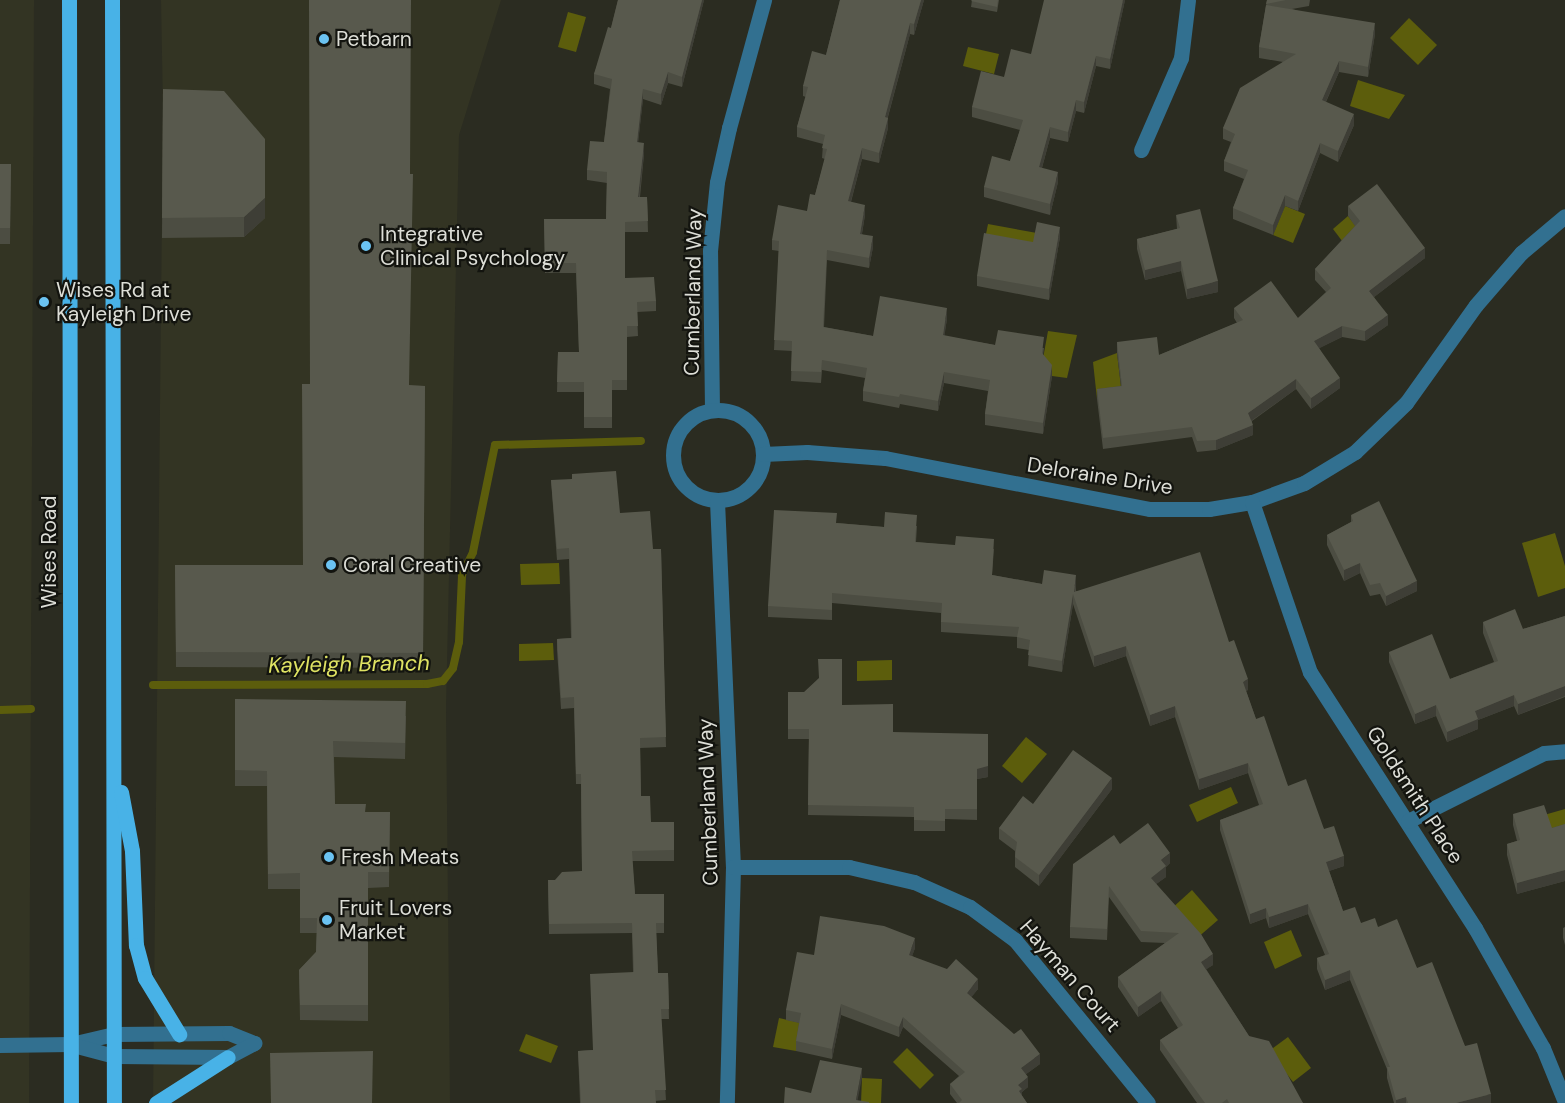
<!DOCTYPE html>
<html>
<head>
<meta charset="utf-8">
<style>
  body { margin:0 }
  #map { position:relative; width:1565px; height:1103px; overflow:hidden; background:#2b2c21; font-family:"DM Sans",sans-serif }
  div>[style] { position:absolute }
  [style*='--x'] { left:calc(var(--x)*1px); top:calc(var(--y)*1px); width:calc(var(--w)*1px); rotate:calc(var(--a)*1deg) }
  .built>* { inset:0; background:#333423 }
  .water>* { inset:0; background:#5c5d0c }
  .stream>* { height:8px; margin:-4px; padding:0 4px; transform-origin:4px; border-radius:4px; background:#5c5d0c }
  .minor>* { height:15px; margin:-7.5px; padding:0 7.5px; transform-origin:7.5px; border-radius:7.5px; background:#327090 }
  .minor>.ring { margin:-7.5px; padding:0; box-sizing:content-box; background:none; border:15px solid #327090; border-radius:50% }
  .major>* { height:15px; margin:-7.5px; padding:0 7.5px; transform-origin:7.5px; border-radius:7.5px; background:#48b2e7 }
  .wall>* { inset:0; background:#4c4d42 }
  .shaded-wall>* { inset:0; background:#3e3e36 }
  .building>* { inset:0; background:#58594d }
  .dots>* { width:16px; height:16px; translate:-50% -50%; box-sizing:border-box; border:3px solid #13140f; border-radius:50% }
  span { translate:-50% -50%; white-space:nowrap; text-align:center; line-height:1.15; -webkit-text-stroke:4.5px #13140f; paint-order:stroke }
  .poi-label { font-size:21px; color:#ddded7 }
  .left { translate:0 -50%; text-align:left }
  .street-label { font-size:21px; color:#ddded7 }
  .water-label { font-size:22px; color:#dfe363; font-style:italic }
</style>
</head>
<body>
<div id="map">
  <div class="built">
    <i style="clip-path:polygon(0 0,34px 0,29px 1103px,0 1103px)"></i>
    <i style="clip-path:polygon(161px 0,501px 0,459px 135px,446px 707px,450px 1103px,153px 1103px,163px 109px)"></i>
  </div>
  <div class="water">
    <i style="clip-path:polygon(568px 12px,586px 17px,576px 52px,558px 47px)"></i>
    <i style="clip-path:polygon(1409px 18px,1437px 45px,1418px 65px,1390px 38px)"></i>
    <i style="clip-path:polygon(968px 47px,999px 54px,994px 74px,963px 66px)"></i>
    <i style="clip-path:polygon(1358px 80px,1405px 95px,1389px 119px,1350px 106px)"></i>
    <i style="clip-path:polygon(1285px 206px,1305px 214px,1293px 243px,1273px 235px)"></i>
    <i style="clip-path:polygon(1348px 216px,1371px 246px,1355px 258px,1333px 229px)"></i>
    <i style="clip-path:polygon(988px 224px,1037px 233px,1033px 253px,984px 244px)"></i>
    <i style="clip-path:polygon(1048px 331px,1077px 335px,1067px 378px,1052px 376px,1042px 364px)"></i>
    <i style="clip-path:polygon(1117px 353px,1122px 396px,1097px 399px,1093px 362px)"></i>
    <i style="clip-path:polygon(1555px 533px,1565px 566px,1565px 588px,1538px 597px,1522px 543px)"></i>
    <i style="clip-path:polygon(559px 563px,560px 584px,521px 585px,520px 564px)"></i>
    <i style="clip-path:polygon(553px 643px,554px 660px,519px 661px,519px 644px)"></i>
    <i style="clip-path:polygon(892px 660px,892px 680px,857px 681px,857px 661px)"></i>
    <i style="clip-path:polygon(1026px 737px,1047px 754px,1022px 783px,1002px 766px)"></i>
    <i style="clip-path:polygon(1231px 787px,1238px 803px,1197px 822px,1189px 805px)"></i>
    <i style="clip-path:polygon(1565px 809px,1565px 834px,1552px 838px,1544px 815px)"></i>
    <i style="clip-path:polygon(1192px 890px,1218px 920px,1196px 939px,1170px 910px)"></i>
    <i style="clip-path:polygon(1291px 930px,1302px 956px,1275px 969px,1264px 942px)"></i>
    <i style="clip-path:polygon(779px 1018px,801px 1023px,796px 1051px,773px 1047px)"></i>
    <i style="clip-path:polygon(526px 1034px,558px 1046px,551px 1063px,519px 1051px)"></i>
    <i style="clip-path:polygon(1288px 1037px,1311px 1068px,1293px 1082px,1269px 1051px)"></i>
    <i style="clip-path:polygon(907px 1048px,934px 1075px,920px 1089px,893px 1062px)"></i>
    <i style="clip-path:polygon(862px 1078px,882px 1079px,881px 1103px,861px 1103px)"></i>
  </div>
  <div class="stream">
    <i style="--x:153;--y:685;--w:274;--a:-0.2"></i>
    <i style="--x:427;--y:684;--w:16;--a:-11"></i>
    <i style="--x:443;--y:681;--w:16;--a:-52"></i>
    <i style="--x:453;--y:668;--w:27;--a:-77"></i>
    <i style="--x:459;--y:642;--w:67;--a:-87.4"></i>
    <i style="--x:462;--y:575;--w:25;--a:-64"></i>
    <i style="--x:473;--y:552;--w:109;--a:-78.4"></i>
    <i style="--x:495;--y:445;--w:146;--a:-1.6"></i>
    <i style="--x:0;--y:710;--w:31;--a:-2"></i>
  </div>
  <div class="minor">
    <i style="--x:1141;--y:150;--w:100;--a:-66.5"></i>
    <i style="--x:1181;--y:58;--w:58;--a:-83.1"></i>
    <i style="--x:712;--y:410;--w:159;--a:-90.7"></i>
    <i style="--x:710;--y:251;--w:69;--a:-84.2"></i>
    <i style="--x:717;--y:182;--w:55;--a:-77.5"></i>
    <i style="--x:729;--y:128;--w:133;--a:-74.7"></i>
    <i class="ring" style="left:673px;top:410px;width:75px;height:75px"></i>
    <i style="--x:763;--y:454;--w:44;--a:-2.6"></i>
    <i style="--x:807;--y:452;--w:78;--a:4.4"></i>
    <i style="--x:885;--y:458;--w:270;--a:10.9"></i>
    <i style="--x:1150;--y:509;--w:59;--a:0"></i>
    <i style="--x:1209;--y:509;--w:44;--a:-9.2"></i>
    <i style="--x:1252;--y:502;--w:55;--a:-20.1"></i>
    <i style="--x:1304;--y:483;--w:60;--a:-31.3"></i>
    <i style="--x:1355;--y:452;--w:71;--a:-43.9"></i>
    <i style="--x:1406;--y:403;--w:120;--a:-54.5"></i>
    <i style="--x:1476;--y:305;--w:69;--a:-49.1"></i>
    <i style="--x:1521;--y:253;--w:57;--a:-40.1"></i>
    <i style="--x:717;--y:501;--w:366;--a:87.5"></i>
    <i style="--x:733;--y:867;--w:236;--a:91.5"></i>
    <i style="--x:1252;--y:502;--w:180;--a:71.2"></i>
    <i style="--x:1310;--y:672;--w:305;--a:57.2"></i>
    <i style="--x:1475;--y:928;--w:138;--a:60.5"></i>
    <i style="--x:1543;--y:1048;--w:58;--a:67.8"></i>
    <i style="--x:1408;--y:821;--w:152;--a:-26.6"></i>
    <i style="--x:1544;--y:753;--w:21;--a:-5"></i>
    <i style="--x:733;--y:867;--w:116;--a:0"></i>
    <i style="--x:849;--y:867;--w:67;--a:13"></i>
    <i style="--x:914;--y:882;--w:61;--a:24.1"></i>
    <i style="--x:970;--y:907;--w:56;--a:36.3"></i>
    <i style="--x:1015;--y:940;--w:210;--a:50.8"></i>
    <i style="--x:0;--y:1045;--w:71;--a:-0.8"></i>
    <i style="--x:71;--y:1044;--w:44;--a:-13.1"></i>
    <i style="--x:114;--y:1034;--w:115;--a:-0.5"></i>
    <i style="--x:229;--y:1033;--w:27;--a:22"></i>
    <i style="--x:73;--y:1045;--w:42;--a:15"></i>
    <i style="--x:114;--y:1056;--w:114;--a:0.5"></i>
    <i style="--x:228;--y:1057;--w:30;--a:-28"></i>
  </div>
  <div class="major">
    <i style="--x:69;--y:0;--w:1103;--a:89.9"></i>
    <i style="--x:112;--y:0;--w:1103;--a:89.9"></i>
    <i style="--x:121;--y:792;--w:60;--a:79.4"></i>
    <i style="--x:132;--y:851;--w:94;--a:87.6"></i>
    <i style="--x:136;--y:945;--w:34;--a:75"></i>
    <i style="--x:145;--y:978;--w:66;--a:58.7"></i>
    <i style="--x:156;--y:1103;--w:85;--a:-32.6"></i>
  </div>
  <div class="wall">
    <i style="clip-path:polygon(618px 0,704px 0,682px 87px,668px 83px,661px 105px,643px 99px,638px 142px,644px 154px,640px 197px,647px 197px,648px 232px,625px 232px,625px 278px,656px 301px,656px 311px,637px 312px,638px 336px,627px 337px,627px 390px,612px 390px,612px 428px,584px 428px,584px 392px,557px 392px,558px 352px,579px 352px,576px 273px,545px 273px,544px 219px,606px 219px,607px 183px,587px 180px,587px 170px,604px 142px,610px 89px,594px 84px,594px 74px,611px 28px)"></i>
    <i style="clip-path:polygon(840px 0,924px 0,914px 35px,910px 34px,888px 117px,888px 128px,879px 163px,862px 159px,851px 202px,865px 215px,862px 234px,873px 247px,869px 268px,827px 260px,824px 327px,873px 336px,947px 319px,944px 336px,995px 345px,1044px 348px,1043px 355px,1052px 376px,1043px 434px,985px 425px,985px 414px,988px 391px,944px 383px,938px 411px,900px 404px,899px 408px,863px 401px,863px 391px,865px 378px,822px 370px,821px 383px,791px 381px,792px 351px,774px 350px,779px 251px,772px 250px,772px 240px,807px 211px,815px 195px,825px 159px,822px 158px,823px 144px,797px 137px,797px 127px,806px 97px,803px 96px,803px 86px,826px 55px)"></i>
    <i style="clip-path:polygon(972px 0,999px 0,997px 12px,971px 7px)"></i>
    <i style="clip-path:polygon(1125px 0,1110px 69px,1096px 66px,1084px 113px,1076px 111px,1068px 142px,1050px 138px,1042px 168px,1058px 182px,1050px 215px,984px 197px,984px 187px,1010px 161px,1020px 130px,972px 117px,972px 107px,1004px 77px,1031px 54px)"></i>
    <i style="clip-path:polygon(1267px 0,1310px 0,1309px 6px,1292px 9px,1375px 34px,1368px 77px,1339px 72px,1326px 102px,1354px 125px,1338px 162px,1320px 153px,1298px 211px,1285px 206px,1273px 235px,1233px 219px,1233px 208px,1244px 179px,1224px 171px,1224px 161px,1231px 142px,1223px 139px,1223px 128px,1283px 62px,1259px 58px,1259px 47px)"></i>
    <i style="clip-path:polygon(163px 89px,265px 218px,244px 237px,162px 238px)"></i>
    <i style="clip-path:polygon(0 164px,11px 164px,10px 244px,0 244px)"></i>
    <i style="clip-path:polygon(1348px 206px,1425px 258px,1374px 297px,1388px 325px,1365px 341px,1342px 337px,1319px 348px,1340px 388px,1311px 409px,1296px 389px,1252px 421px,1253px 435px,1216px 450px,1197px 452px,1192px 437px,1103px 449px,1097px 399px,1097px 389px,1121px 386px,1117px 353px,1117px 342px,1159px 355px,1237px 323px,1234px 318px,1234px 308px,1298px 318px,1326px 292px,1315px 280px,1315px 269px,1355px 226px,1348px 216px)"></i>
    <i style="clip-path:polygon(1176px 215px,1218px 292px,1187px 299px,1181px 271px,1145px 280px,1137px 249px,1137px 239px,1177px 229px)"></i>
    <i style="clip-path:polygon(1060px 237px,1049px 300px,977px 286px,977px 276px,1033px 242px)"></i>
    <i style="clip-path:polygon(310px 384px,425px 386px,423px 668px,176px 667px,175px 565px,303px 565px)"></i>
    <i style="clip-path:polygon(551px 480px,620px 513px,653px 549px,661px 549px,666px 747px,640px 748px,641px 796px,651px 822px,674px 822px,674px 861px,632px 861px,635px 894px,664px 894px,664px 933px,656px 933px,658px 973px,668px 973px,669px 1019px,661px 1019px,666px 1100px,655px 1101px,656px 1103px,580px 1103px,578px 1051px,593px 1050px,633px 972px,632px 933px,549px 934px,548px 880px,555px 880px,582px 871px,581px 784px,576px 784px,574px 708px,561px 709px,557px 650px,557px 639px,571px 638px,569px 559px,557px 560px)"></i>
    <i style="clip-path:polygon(1351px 515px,1417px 591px,1386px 606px,1380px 594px,1370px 596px,1360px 573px,1344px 581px,1327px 545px,1327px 535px,1351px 522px)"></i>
    <i style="clip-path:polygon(837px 523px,884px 527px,917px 526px,916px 542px,994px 549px,992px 575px,1042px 584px,1076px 586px,1076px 591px,1229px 642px,1248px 690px,1246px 691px,1256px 719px,1288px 786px,1324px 829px,1344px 866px,1329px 871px,1343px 911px,1361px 923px,1378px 927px,1417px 968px,1465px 1046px,1491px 1103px,1394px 1103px,1387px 1078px,1387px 1069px,1350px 980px,1325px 990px,1317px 969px,1317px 958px,1325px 955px,1308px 914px,1269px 928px,1266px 918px,1250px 924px,1220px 830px,1220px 820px,1259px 805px,1248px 773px,1199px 790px,1175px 717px,1150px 726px,1126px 656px,1094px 667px,1073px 604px,1062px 672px,1028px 666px,1029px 650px,1017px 648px,1017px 637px,941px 632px,941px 613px,832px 603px,832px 620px,768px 617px,768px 606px)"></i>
    <i style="clip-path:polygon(1565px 616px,1565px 697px,1518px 715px,1514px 706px,1478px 720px,1478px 729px,1447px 742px,1436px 716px,1415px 724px,1389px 662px,1389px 652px,1450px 679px,1494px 662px,1483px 633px,1483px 622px,1523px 629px)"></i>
    <i style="clip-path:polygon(788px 692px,842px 705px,893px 732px,988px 777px,977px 779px,977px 820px,945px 819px,945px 831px,914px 831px,914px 817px,808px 815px,809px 739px,788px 739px)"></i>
    <i style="clip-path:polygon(235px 699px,406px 716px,405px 759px,334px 757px,335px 804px,366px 812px,390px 812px,389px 887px,368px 888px,368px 1021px,300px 1020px,299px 970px,316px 952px,317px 933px,300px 933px,300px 889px,268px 889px,267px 786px,235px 786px)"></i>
    <i style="clip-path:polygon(1112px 789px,1039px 886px,1015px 867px,1015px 851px,999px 839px,999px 828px,1033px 804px)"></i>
    <i style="clip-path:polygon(1513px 814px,1552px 828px,1565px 824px,1565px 881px,1517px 894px,1507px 855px,1507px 844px,1517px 841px,1513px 825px)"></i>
    <i style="clip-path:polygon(1120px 844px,1170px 863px,1166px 867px,1166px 877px,1156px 884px,1213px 965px,1206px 969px,1249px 1036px,1303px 1103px,1197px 1103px,1160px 1050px,1160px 1040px,1178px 1028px,1161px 1001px,1138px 1017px,1118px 987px,1118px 977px,1165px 943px,1141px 942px,1109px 897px,1107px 940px,1070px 938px,1070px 927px)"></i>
    <i style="clip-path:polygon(1565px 927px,1565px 945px,1563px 938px,1563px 928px)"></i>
    <i style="clip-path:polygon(915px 948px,912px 956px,978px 989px,971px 997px,1040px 1064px,1026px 1074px,1028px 1087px,1022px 1092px,1022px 1096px,1027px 1103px,957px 1103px,950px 1094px,950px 1084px,959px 1076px,903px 1027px,899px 1037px,841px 1015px,832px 1059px,796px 1051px,796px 1041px,799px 1023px,786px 1020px,786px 1010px,814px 955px)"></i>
  </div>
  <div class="shaded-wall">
    <i style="clip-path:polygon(702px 0,704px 0,682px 87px,682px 77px)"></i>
    <i style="clip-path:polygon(921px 0,924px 0,914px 35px,914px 24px)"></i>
    <i style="clip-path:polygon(1123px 0,1125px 0,1110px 69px,1110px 59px)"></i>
    <i style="clip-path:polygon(910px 23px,910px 34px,885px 127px,885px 117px)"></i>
    <i style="clip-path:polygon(1375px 23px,1375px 34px,1368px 77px,1368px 67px)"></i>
    <i style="clip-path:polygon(1096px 56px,1096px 66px,1084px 113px,1084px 102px)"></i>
    <i style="clip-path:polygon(1339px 61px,1339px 72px,1322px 110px,1322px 100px)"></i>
    <i style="clip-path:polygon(668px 72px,668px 83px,661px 105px,661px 94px)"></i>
    <i style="clip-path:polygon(643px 89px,643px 99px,637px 153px,637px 142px)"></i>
    <i style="clip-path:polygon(1076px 100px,1076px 111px,1068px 142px,1068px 132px)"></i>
    <i style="clip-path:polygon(1354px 114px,1354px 125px,1338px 162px,1338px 151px)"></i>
    <i style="clip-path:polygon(888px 118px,888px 128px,879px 163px,879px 153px)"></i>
    <i style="clip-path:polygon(1050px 127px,1050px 138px,1039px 178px,1039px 167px)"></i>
    <i style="clip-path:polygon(644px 143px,644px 154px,638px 208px,638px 197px)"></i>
    <i style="clip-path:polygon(1320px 143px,1320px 153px,1298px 211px,1298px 201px)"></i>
    <i style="clip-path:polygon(862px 148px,862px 159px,848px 212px,848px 201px)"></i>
    <i style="clip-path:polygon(1058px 172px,1058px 182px,1050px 215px,1050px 204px)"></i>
    <i style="clip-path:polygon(1285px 195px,1285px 206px,1273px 235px,1273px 225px)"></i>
    <i style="clip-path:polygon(265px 198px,265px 218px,244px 237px,244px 217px)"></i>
    <i style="clip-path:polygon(865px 205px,865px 215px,860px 244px,860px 234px)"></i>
    <i style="clip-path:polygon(1060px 227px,1060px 237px,1049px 300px,1049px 289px)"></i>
    <i style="clip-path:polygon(873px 236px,873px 247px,869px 268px,869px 258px)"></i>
    <i style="clip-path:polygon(1425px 248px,1425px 258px,1369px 301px,1369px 291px)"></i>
    <i style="clip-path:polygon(1181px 261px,1181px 271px,1145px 280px,1145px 270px)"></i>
    <i style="clip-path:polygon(1218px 281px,1218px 292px,1187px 299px,1187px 289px)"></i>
    <i style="clip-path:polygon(947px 308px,947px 319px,943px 346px,943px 335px)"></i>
    <i style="clip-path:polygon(1388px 315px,1388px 325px,1365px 341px,1365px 331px)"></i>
    <i style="clip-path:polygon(1342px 326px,1342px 337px,1314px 351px,1314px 341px)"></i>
    <i style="clip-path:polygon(1052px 365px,1052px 376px,1043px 434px,1043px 423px)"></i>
    <i style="clip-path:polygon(944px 372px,944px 383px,938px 411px,938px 401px)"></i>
    <i style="clip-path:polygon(1340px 378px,1340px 388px,1311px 409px,1311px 398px)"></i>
    <i style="clip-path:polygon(1296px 379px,1296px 389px,1248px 423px,1248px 413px)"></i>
    <i style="clip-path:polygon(1253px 425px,1253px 435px,1216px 450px,1216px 440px)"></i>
    <i style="clip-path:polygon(1360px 563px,1360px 573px,1344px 581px,1344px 570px)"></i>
    <i style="clip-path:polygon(1076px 575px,1076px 586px,1074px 598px,1074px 592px)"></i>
    <i style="clip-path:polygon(1417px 581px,1417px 591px,1386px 606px,1386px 596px)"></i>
    <i style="clip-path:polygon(1073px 594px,1073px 604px,1062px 672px,1062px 661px)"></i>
    <i style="clip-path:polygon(1126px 646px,1126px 656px,1094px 667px,1094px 656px)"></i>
    <i style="clip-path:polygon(1248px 679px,1248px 690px,1243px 692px,1243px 682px)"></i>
    <i style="clip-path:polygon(1565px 686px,1565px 696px,1518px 715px,1518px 704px)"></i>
    <i style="clip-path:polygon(1514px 695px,1514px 706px,1478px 720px,1478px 729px,1447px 742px,1447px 732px,1475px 711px)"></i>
    <i style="clip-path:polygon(1436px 705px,1436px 716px,1415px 724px,1415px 714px)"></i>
    <i style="clip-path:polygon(1175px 706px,1175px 717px,1150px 726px,1150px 715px)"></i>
    <i style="clip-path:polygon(988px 734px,988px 777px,977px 779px,977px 820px,977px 769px)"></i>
    <i style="clip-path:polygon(1248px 763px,1248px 773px,1199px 790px,1199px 779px)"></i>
    <i style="clip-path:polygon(1112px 778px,1112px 789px,1039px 886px,1039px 875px)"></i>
    <i style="clip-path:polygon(1170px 853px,1170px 863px,1166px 867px,1166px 877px,1151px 888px,1151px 878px,1161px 860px)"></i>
    <i style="clip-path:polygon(1344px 856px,1344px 866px,1326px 872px,1326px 862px)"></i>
    <i style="clip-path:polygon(1565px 870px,1565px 881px,1517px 894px,1517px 883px)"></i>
    <i style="clip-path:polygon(1308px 904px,1308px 914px,1269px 928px,1269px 917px)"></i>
    <i style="clip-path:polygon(1266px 908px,1266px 918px,1250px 924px,1250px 914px)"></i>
    <i style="clip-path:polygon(915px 938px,915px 948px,909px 965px,909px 955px)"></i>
    <i style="clip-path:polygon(1213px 954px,1213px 965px,1201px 973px,1201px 962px)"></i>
    <i style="clip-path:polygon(1350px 970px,1350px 980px,1325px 990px,1325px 980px)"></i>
    <i style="clip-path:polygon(978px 979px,978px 989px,967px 1003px,967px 993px)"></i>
    <i style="clip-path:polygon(1161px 991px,1161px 1001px,1138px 1017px,1138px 1007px)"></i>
    <i style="clip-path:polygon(841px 1004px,841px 1015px,832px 1059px,832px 1049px)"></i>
    <i style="clip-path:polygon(903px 1017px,903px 1027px,899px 1037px,899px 1027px)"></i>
    <i style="clip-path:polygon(1040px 1054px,1040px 1064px,1021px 1078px,1021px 1068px)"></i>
    <i style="clip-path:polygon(862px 1068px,862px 1078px,857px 1103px,856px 1100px)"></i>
    <i style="clip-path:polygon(1028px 1077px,1028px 1087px,1022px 1092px,1022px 1099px,1019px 1101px,1018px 1085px)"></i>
    <i style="clip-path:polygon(1491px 1094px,1491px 1103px,1456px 1103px)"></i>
    <i style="clip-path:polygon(1406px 1097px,1406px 1103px,1396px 1103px,1396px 1100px)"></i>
  </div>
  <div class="building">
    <i style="clip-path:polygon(309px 0,411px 0,410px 174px,413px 174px,409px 385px,425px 386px,423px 653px,176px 652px,175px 565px,303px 565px,302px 384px,310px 384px)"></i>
    <i style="clip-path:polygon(618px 0,702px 0,682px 77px,668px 72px,661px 94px,643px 89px,637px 142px,644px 143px,638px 197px,647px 197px,648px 221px,625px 222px,625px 278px,654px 277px,656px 301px,637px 302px,638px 326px,627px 326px,627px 380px,612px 380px,612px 417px,584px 417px,584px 382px,557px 382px,558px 352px,579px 352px,576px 263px,545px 263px,544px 219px,606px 219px,607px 172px,587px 170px,590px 141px,604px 142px,612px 79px,594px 74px,608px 27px,611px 28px)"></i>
    <i style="clip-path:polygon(840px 0,921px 0,914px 24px,910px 23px,885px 117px,888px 118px,879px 153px,862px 148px,848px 201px,865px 205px,860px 234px,873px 236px,869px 258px,827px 250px,823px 327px,873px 336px,880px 296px,947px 308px,943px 335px,995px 345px,998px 330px,1044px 337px,1042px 353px,1052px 365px,1043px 423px,985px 414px,990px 380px,944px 372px,938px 401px,900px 394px,899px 397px,863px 391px,867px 368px,822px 360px,821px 372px,791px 371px,792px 341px,774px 340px,779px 241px,772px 240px,778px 205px,807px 211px,810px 194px,815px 195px,827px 149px,822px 148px,825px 135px,797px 127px,808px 87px,803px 86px,812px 51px,826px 55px)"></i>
    <i style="clip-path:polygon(972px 0,998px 0,997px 7px,971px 1px)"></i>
    <i style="clip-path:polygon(1044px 0,1123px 0,1110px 59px,1096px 56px,1084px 102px,1076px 100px,1068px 132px,1050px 127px,1039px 167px,1058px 172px,1050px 204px,984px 187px,992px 156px,1010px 161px,1023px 120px,972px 107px,981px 71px,1004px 77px,1011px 49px,1031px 54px)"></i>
    <i style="clip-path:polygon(1267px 0,1286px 0,1266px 4px)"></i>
    <i style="clip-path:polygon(1266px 5px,1375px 23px,1368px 67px,1339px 61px,1322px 100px,1354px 114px,1338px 151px,1320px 143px,1298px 201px,1285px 195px,1273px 225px,1233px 208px,1248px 170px,1224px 161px,1235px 134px,1223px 128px,1240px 88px,1296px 54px,1259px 47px)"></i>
    <i style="clip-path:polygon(163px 89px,224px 91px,265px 139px,265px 198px,244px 217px,162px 218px)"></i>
    <i style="clip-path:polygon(0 164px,11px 164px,10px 228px,0 228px)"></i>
    <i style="clip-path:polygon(1377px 184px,1425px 248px,1369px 291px,1388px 315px,1365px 331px,1342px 326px,1314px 341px,1340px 378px,1311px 398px,1296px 379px,1248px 413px,1253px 425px,1216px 440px,1197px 441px,1192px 427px,1103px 438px,1097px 389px,1122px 386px,1117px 342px,1157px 337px,1159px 355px,1243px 320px,1234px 308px,1271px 281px,1298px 318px,1331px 288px,1315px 269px,1360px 221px,1348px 206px)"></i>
    <i style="clip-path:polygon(1200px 209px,1218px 281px,1187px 289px,1181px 261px,1145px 270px,1137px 239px,1180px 228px,1176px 215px)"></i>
    <i style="clip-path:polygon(1037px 222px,1060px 227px,1049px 289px,977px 276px,984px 233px,1033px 242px)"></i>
    <i style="clip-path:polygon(616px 471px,620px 513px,650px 511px,653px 549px,661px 549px,666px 737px,640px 738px,641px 796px,650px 796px,651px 822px,674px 822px,674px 850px,632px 851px,635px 894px,664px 894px,664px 923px,656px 923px,658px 973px,668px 973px,669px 1009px,661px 1009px,666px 1090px,655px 1090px,656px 1103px,581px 1103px,578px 1051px,593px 1050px,590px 974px,634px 972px,632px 923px,549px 924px,548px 880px,555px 880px,562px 872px,582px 871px,581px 774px,576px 774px,574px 697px,561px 698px,557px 639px,572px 638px,569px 548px,557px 549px,551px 480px,572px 479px,572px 474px)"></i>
    <i style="clip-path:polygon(1379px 501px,1417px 581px,1386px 596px,1380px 583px,1370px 585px,1360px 563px,1344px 570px,1327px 535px,1353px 521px,1351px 515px)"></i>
    <i style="clip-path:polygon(774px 510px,837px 513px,836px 523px,884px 527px,885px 512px,917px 515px,915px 542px,955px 545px,956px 536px,994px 539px,992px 575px,1042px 584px,1044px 570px,1076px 575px,1074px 592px,1200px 552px,1229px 642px,1234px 640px,1248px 679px,1243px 682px,1256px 719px,1264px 716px,1288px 786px,1306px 779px,1324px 829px,1334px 826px,1344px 856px,1326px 862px,1343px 911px,1355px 907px,1361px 923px,1375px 918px,1378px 927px,1397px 919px,1417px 968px,1432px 962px,1465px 1046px,1477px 1043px,1491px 1094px,1456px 1103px,1408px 1103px,1406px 1097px,1396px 1100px,1387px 1067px,1390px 1067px,1350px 970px,1325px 980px,1317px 958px,1329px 954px,1308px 904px,1269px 917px,1266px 908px,1250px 914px,1220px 820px,1263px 804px,1248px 763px,1199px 779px,1175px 706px,1150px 715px,1126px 646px,1094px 656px,1073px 594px,1062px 661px,1028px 655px,1030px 640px,1017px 637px,1019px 627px,941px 622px,942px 603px,832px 593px,832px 610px,768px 606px)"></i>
    <i style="clip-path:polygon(1515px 609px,1523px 629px,1565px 616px,1565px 686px,1518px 704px,1514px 695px,1475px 711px,1478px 719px,1447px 732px,1436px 705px,1415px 714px,1389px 652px,1432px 634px,1450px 679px,1498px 661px,1483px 622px)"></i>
    <i style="clip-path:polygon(818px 659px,842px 659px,842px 705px,893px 704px,893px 732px,988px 734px,988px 766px,977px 769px,977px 809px,945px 809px,945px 821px,914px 820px,914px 807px,808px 805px,809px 729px,788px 729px,788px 692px,804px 692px,819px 678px)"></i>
    <i style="clip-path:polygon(235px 699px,406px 701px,405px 743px,333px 741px,335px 804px,366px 804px,365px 812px,390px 812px,389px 872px,368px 872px,368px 1005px,300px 1005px,299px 970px,316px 952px,317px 918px,300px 918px,300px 873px,268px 874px,267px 771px,235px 770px)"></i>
    <i style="clip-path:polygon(1073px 750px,1112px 778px,1039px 875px,1015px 857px,1017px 842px,999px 828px,1023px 796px,1033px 804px)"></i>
    <i style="clip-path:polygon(1544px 805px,1552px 828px,1565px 824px,1565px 870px,1517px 883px,1507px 844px,1520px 840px,1513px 814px)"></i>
    <i style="clip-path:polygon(1148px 823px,1170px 853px,1161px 860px,1166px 866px,1151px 878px,1201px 934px,1213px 954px,1201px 962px,1249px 1036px,1269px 1041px,1303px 1103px,1229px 1103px,1227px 1099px,1222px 1103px,1205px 1103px,1160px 1040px,1183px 1025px,1161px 991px,1138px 1007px,1118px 977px,1179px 933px,1141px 931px,1109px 886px,1107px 929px,1070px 927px,1073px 864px,1114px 835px,1120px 844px)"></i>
    <i style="clip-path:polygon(820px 916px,884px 926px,915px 938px,909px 955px,947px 969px,956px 959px,978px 979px,967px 993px,1014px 1034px,1021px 1029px,1040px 1054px,1021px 1068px,1028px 1077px,1018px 1085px,1022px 1089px,1019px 1091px,1027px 1103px,959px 1103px,962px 1100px,950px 1084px,965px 1072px,903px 1017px,899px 1027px,841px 1004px,832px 1049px,796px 1041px,801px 1013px,786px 1010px,797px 952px,814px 955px)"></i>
    <i style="clip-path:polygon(373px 1051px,372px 1103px,271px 1103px,270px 1053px)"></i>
    <i style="clip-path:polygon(820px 1060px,862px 1068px,856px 1100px,869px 1102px,869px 1103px,784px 1103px,785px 1087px,811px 1093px)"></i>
  </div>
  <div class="dots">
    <i style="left:324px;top:39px;background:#6bc3f2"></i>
    <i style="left:366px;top:246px;background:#6bc3f2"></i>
    <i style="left:44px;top:302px;background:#6bc3f2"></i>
    <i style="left:331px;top:565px;background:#6bc3f2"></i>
    <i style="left:329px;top:857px;background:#6bc3f2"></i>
    <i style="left:327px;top:920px;background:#6bc3f2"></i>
  </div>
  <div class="poi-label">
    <span class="left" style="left:336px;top:39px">Petbarn</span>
    <span class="left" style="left:380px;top:246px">Integrative<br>Clinical Psychology</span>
    <span class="left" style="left:56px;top:302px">Wises Rd at<br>Kayleigh Drive</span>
    <span class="left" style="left:343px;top:565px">Coral Creative</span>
    <span class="left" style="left:341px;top:857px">Fresh Meats</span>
    <span class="left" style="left:339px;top:920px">Fruit Lovers<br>Market</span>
  </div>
  <div class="street-label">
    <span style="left:693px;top:292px;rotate:-89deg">Cumberland Way</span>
    <span style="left:1100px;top:476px;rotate:9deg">Deloraine Drive</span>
    <span style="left:49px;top:552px;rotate:-90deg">Wises Road</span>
    <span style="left:1415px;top:795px;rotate:57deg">Goldsmith Place</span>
    <span style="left:708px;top:802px;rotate:-92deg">Cumberland Way</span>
    <span style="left:1070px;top:976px;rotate:49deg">Hayman Court</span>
  </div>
  <div class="water-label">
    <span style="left:349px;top:664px;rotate:-1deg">Kayleigh Branch</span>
  </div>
</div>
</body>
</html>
